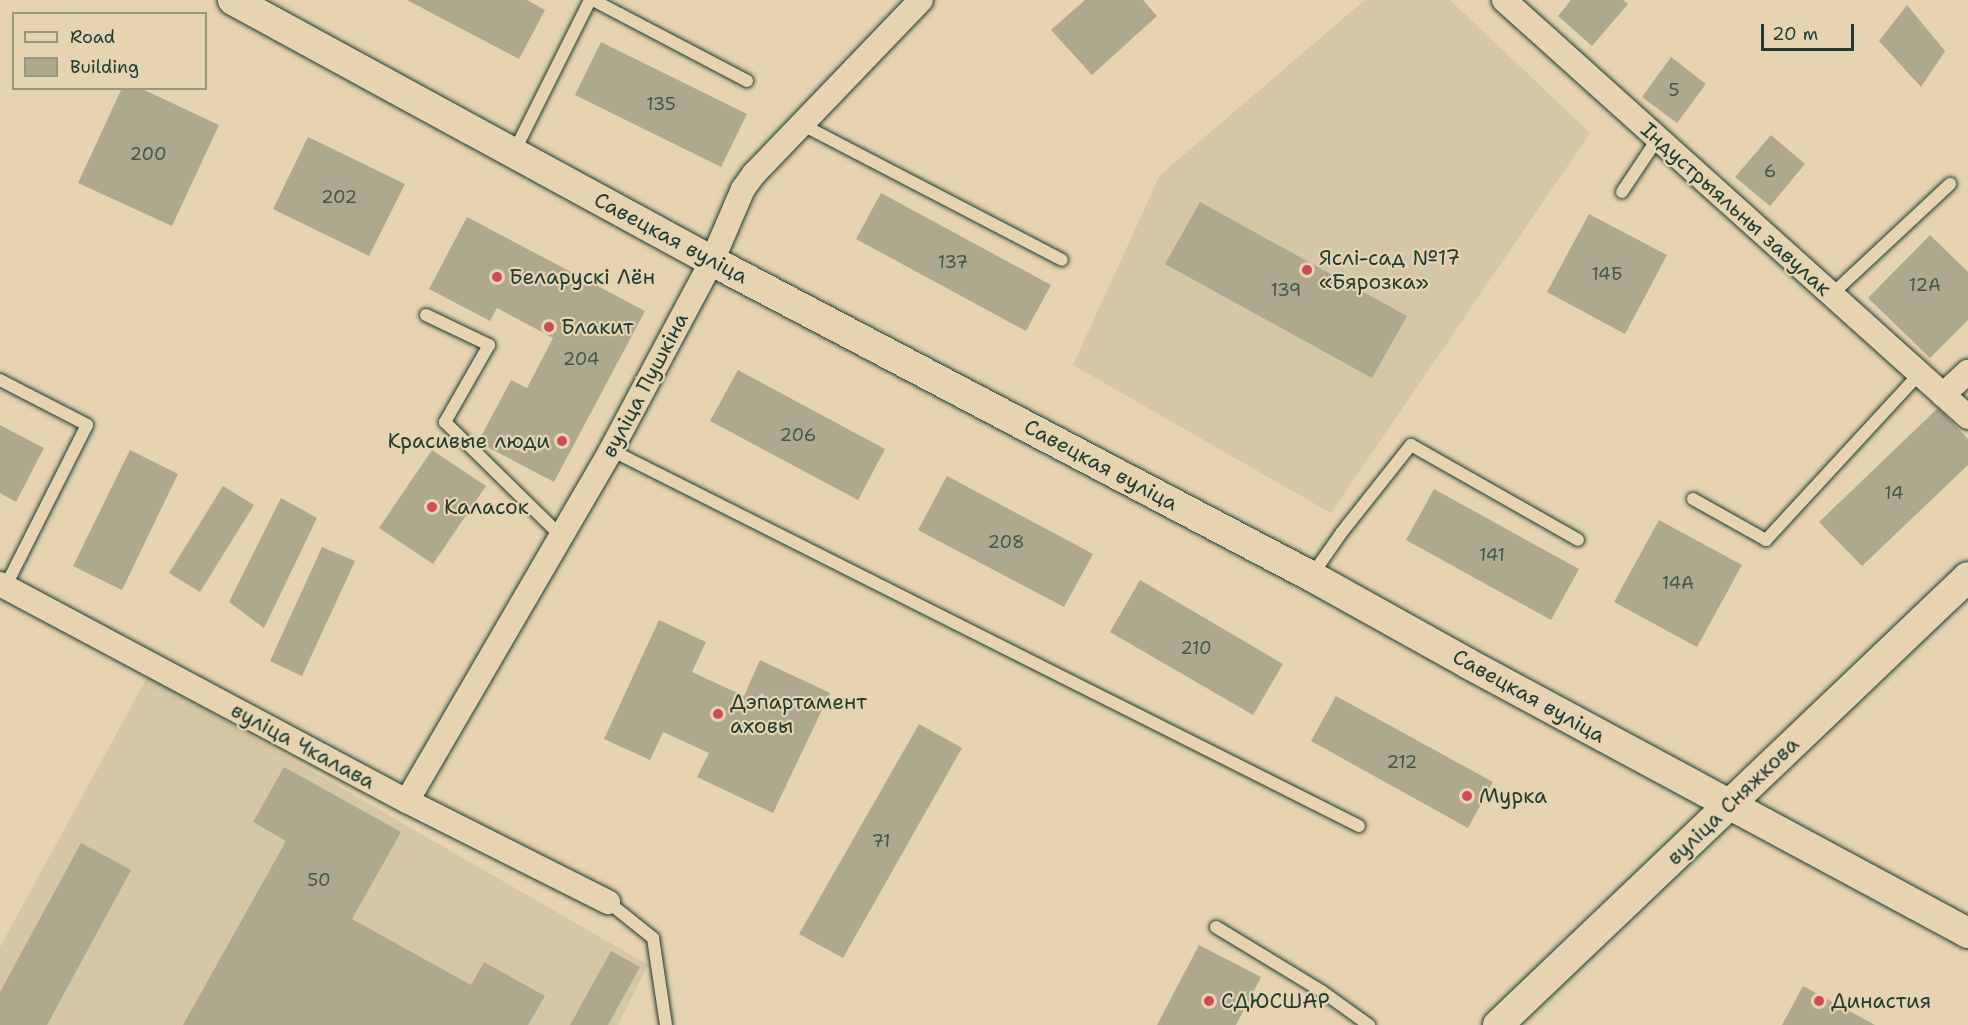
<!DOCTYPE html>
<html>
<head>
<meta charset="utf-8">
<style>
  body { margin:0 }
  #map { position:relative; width:1968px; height:1025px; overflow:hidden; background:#e5d3b1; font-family:"Shantell Sans",sans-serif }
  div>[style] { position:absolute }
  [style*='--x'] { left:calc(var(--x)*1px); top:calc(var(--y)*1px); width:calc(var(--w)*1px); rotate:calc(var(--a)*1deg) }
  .built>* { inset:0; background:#d4c6a6 }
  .building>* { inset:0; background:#aea98e }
  .roads { filter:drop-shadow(0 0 2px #1f3d34) drop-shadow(0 0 2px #1f3d34) }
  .service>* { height:12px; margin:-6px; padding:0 6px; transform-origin:6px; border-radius:6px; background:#e5d3b1 }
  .minor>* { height:24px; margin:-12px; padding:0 12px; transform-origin:12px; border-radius:12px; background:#e5d3b1 }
  .tertiary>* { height:30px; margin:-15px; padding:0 15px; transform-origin:15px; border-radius:15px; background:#e5d3b1 }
  .dots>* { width:16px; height:16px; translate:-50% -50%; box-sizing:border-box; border:3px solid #e5d3b1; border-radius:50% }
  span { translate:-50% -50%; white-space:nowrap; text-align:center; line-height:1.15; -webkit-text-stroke:4.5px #e5d3b1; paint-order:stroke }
  .number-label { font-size:18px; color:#43584a }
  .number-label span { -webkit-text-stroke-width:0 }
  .street-label { font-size:21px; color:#1f3d34 }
  .poi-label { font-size:21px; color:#1f3d34 }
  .left { translate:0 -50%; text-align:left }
  .right { translate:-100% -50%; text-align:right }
  .legend { position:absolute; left:12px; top:12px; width:195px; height:78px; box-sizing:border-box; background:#e5d3b1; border:2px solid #96977f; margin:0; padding:8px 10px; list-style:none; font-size:18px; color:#1f3d34 }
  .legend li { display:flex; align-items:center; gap:12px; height:30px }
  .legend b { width:30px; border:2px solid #96977f }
  .scale { position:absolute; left:1761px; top:24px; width:93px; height:27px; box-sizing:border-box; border:3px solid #1f3d34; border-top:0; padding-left:8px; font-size:18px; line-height:21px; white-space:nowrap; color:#1f3d34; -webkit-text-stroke:4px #e5d3b1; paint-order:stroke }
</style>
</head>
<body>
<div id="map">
  <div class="built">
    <i style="clip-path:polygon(1365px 0,1450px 0,1590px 133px,1331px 513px,1073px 365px,1160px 175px)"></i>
    <i style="clip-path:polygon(148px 676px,648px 965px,618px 1025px,0 1025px,0 947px)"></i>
  </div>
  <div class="building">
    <i style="clip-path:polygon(407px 0,527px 0,545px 10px,519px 59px)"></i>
    <i style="clip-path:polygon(1085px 0,1143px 0,1157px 16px,1092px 75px,1051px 30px)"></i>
    <i style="clip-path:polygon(1571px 0,1623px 0,1628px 4px,1592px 46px,1558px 16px)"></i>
    <i style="clip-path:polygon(1907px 5px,1945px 51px,1921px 87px,1879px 41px)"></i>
    <i style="clip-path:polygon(601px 42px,747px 114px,721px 167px,575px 95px)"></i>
    <i style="clip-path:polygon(1671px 57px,1706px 84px,1677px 123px,1642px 97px)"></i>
    <i style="clip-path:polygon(122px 88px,140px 88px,219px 125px,172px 226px,78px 183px)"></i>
    <i style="clip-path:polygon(1771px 135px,1805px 164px,1770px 206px,1735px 177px)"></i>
    <i style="clip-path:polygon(308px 137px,405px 184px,369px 256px,273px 209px)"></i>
    <i style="clip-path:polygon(881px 193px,1051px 285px,1026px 331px,856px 239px)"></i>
    <i style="clip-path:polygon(1200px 202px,1407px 316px,1372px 378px,1165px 264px)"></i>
    <i style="clip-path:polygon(1589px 214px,1667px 255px,1625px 334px,1547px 292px)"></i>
    <i style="clip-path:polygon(467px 217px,645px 311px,554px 482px,478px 442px,511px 380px,527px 388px,553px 338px,497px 308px,490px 321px,429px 289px)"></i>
    <i style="clip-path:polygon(1930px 235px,1968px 272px,1968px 320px,1930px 358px,1868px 298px)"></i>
    <i style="clip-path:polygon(738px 370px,885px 449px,858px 500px,710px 421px)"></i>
    <i style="clip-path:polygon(1938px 408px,1968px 439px,1968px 465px,1862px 566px,1819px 522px)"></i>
    <i style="clip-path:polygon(0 425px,44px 448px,16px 502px,0 493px)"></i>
    <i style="clip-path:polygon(130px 450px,178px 474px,122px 590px,73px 566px)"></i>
    <i style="clip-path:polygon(432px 450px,486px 486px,433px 564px,379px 528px)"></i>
    <i style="clip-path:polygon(947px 476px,1093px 554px,1064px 607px,918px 530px)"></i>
    <i style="clip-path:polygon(223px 486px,254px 505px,200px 592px,169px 573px)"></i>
    <i style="clip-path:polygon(1434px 489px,1579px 569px,1551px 620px,1406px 540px)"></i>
    <i style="clip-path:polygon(281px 498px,317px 518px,264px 628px,229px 602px)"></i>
    <i style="clip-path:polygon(1659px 520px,1742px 565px,1697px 647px,1614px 602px)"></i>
    <i style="clip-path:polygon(322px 547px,355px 561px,302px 676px,270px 661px)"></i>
    <i style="clip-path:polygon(1140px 580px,1283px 664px,1253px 715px,1110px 632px)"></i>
    <i style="clip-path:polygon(659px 620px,706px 642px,692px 672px,744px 696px,760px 660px,830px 693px,773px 813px,697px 777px,709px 753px,663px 732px,650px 760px,604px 739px)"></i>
    <i style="clip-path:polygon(1336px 696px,1493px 782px,1468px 828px,1311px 741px)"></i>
    <i style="clip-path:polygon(919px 724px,962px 748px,843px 958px,799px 934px)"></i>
    <i style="clip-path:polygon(284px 767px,401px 832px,352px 919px,471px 985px,484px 962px,545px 996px,528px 1025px,183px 1025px,286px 841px,253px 822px)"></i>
    <i style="clip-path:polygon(81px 843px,131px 870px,47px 1025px,0 1025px,0 992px)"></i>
    <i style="clip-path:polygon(1199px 945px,1261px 977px,1236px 1025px,1157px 1025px)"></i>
    <i style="clip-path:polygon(611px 951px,640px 967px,608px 1025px,570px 1025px)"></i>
    <i style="clip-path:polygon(1803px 986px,1875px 1025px,1782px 1025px)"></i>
  </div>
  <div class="roads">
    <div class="service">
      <i style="--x:593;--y:0;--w:174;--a:27.7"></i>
      <i style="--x:801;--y:124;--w:294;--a:27.5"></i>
      <i style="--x:514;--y:152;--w:170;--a:-63.4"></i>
      <i style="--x:1622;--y:192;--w:65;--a:-56.3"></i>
      <i style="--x:1831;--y:295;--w:163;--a:-43"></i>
      <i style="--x:426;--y:315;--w:70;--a:25.5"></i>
      <i style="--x:489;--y:345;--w:89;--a:119.7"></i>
      <i style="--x:445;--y:422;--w:161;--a:44.5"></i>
      <i style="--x:0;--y:380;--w:98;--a:27.3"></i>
      <i style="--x:87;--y:425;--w:182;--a:116.8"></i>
      <i style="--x:611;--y:450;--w:837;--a:26.69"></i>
      <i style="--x:1693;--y:499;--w:84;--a:29.3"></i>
      <i style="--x:1766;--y:540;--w:226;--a:-47.3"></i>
      <i style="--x:1312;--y:575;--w:52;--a:-55.1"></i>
      <i style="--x:1342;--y:532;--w:111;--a:-51.6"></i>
      <i style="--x:1411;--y:445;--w:192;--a:29.6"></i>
      <i style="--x:608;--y:902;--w:58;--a:38.7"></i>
      <i style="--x:653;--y:938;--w:88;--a:81.5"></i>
      <i style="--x:1216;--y:927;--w:125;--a:31.3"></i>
      <i style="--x:1323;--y:992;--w:57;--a:35.7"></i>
    </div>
    <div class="minor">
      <i style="--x:1504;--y:0;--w:624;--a:41.95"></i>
      <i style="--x:1943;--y:395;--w:34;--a:-43"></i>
      <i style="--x:0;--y:584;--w:461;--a:28.1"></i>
      <i style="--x:407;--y:801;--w:225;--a:26.7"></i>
      <i style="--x:407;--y:801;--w:406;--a:-59.8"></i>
      <i style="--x:611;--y:450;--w:214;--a:-61.9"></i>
      <i style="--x:712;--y:261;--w:78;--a:-66.7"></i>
      <i style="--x:743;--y:189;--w:19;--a:-54"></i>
      <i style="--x:754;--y:174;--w:241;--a:-46.2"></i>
    </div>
    <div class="tertiary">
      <i style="--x:233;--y:0;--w:545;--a:28.59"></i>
      <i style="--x:712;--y:261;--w:677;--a:27.74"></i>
      <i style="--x:1311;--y:576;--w:179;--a:29.1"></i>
      <i style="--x:1467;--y:663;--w:569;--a:28.32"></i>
      <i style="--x:1498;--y:1025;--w:649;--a:-43.63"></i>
    </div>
  </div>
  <div class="dots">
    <i style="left:1307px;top:270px;background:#d1495b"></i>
    <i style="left:497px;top:277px;background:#d1495b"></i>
    <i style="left:549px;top:327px;background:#d1495b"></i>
    <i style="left:562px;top:441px;background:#d1495b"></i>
    <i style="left:432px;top:507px;background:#d1495b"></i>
    <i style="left:718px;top:714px;background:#d1495b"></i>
    <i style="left:1467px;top:796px;background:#d1495b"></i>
    <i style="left:1209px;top:1001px;background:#d1495b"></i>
    <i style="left:1819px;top:1001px;background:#d1495b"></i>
  </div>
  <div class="number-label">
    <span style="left:1674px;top:90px">5</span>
    <span style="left:661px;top:104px">135</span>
    <span style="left:148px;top:154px">200</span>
    <span style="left:1770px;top:171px">6</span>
    <span style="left:339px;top:197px">202</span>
    <span style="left:953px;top:262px">137</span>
    <span style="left:1607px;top:274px">14Б</span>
    <span style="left:1925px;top:285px">12А</span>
    <span style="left:1286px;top:290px">139</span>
    <span style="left:581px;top:359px">204</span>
    <span style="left:798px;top:435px">206</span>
    <span style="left:1894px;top:493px">14</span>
    <span style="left:1006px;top:542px">208</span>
    <span style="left:1492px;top:555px">141</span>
    <span style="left:1678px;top:583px">14А</span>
    <span style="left:1196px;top:648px">210</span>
    <span style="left:1402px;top:762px">212</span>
    <span style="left:881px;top:841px">71</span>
    <span style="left:319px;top:880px">50</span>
  </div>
  <div class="street-label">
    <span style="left:1736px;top:209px;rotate:42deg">Індустрыяльны завулак</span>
    <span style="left:671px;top:238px;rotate:28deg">Савецкая вуліца</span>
    <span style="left:645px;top:385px;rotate:-62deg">вуліца Пушкіна</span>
    <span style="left:1101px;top:465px;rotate:28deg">Савецкая вуліца</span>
    <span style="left:1529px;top:696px;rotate:29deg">Савецкая вуліца</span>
    <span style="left:303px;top:746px;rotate:28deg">вуліца Чкалава</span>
    <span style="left:1733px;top:801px;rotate:-44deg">вуліца Сняжкова</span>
  </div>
  <div class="poi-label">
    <span class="left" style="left:1319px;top:270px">Яслі-сад №17<br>«Бярозка»</span>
    <span class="left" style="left:509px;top:277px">Беларускі Лён</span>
    <span class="left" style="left:561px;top:327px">Блакит</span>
    <span class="right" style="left:550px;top:441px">Красивые люди</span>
    <span class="left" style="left:444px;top:507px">Каласок</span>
    <span class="left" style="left:730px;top:714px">Дэпартамент<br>аховы</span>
    <span class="left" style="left:1479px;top:796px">Мурка</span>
    <span class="left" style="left:1221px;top:1001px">СДЮСШАР</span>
    <span class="left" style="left:1831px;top:1001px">Династия</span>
  </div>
  <ul class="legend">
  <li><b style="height:8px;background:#e5d3b1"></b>Road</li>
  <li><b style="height:16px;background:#aea98e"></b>Building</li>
  </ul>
  <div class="scale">20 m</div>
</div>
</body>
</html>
